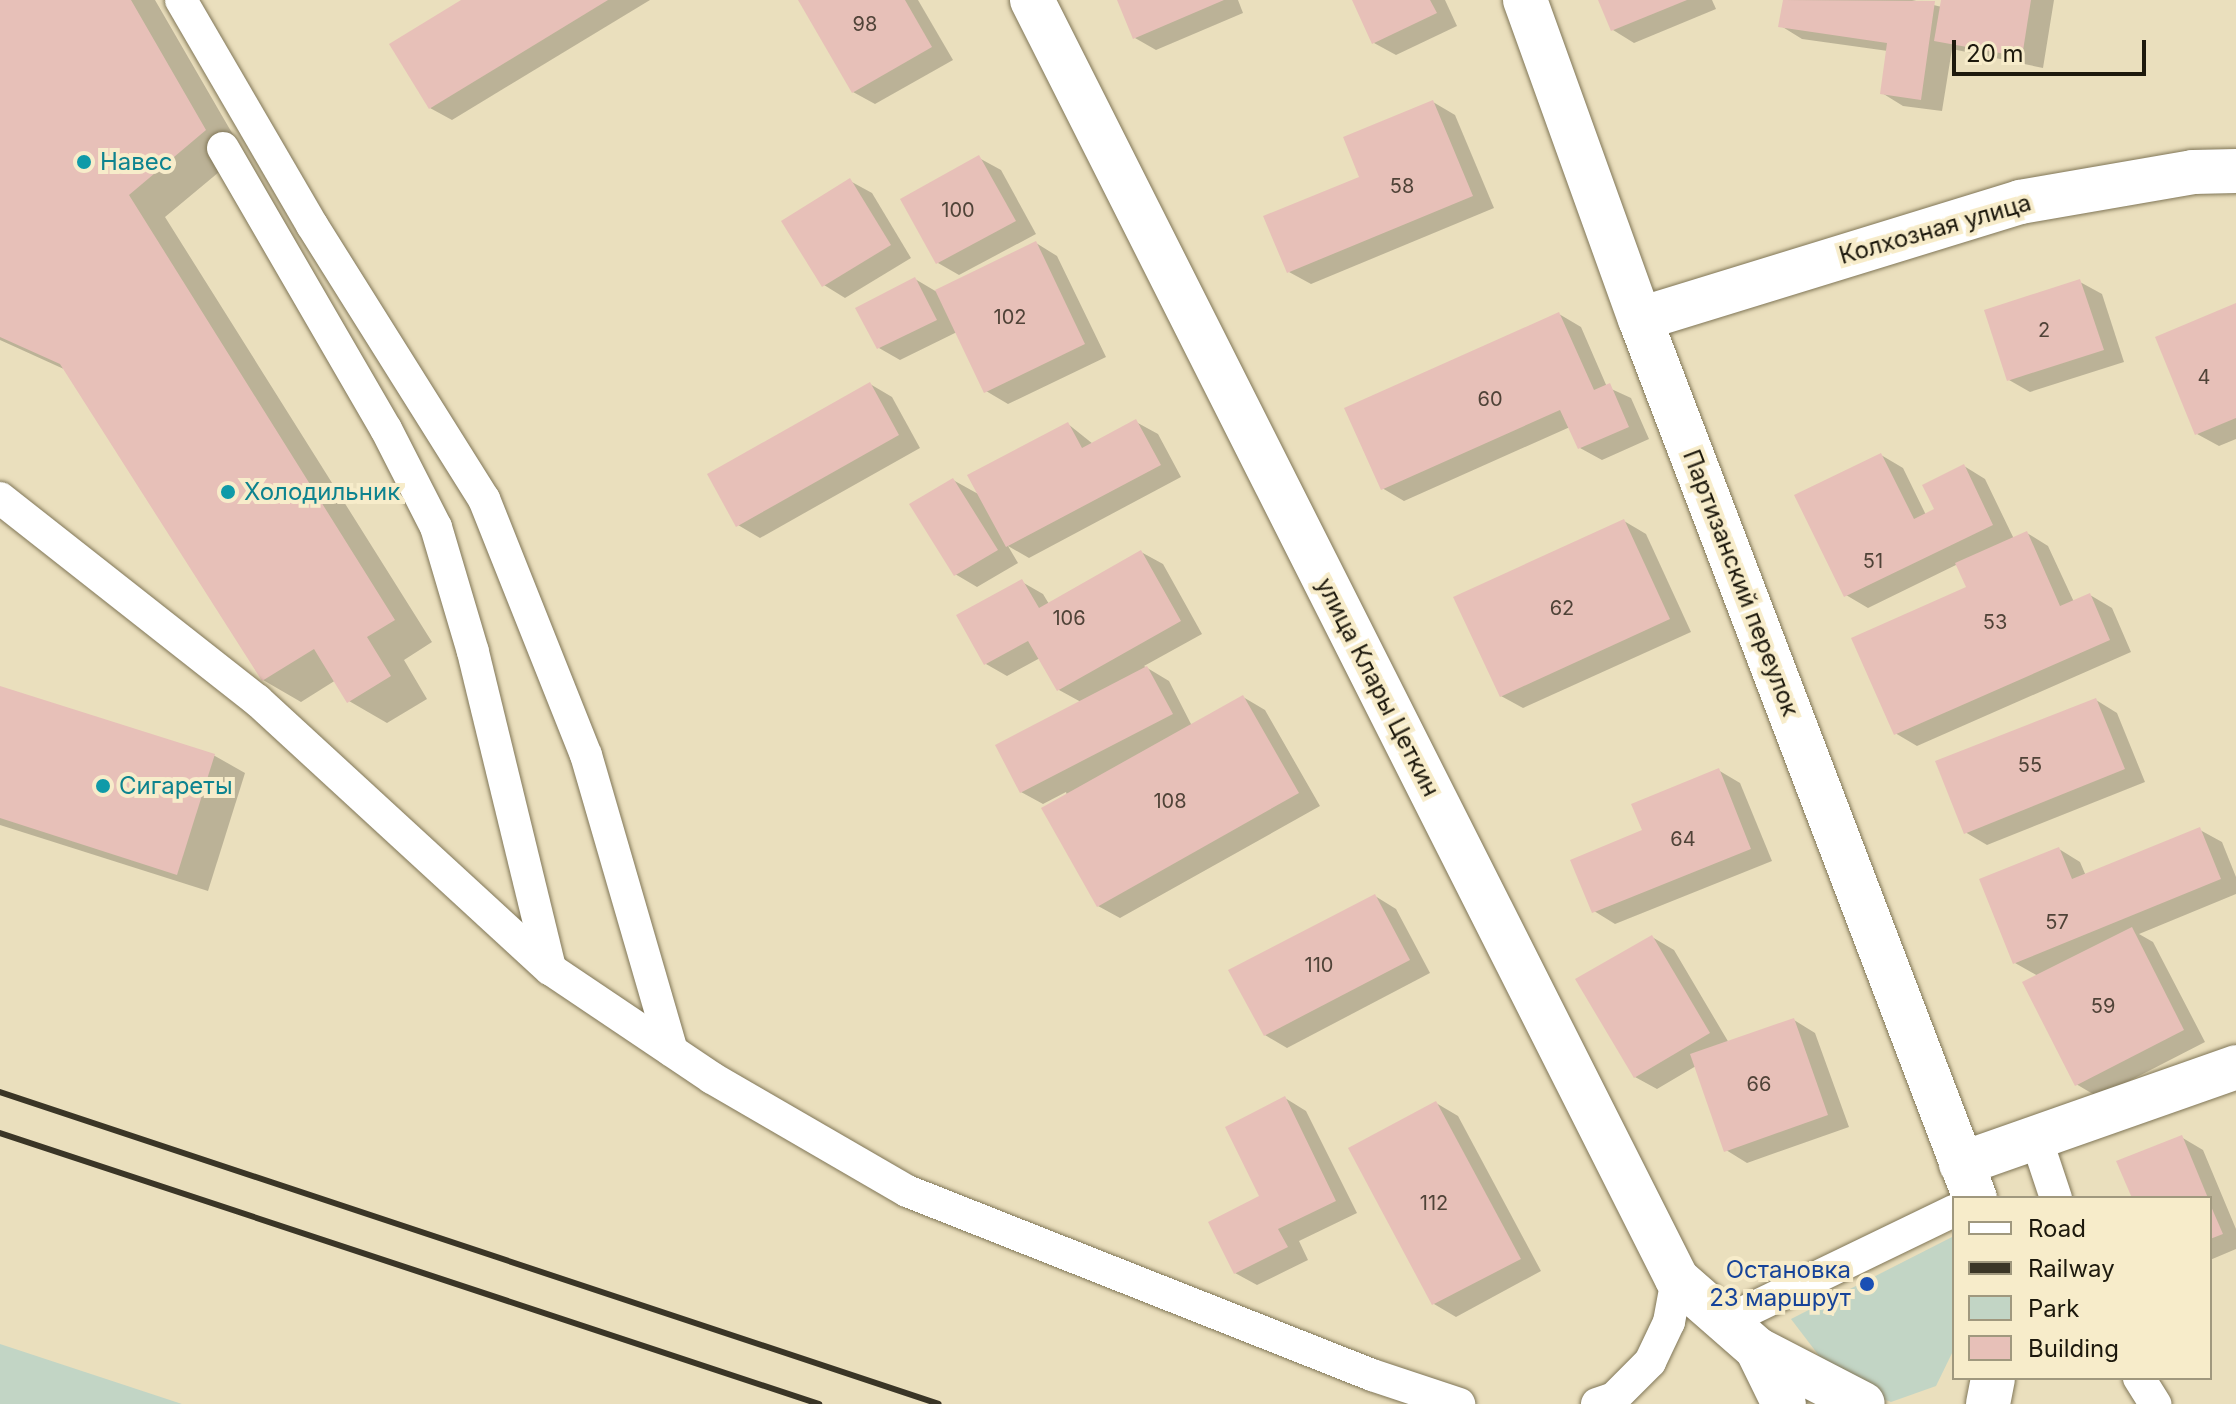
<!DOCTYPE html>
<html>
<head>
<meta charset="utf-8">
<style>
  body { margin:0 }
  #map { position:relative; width:2236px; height:1404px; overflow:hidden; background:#eadfbd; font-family:Inter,sans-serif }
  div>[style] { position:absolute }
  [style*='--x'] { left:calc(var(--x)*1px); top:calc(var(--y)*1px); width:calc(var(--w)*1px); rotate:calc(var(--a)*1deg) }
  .green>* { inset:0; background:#c2d5c5 }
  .shadow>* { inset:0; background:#0003 }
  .building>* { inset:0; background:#e7c0b8 }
  .roads { filter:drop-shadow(0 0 2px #807657) drop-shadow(0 0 2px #807657) }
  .service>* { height:32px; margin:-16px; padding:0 16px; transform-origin:16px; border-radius:16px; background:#fff }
  .minor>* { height:44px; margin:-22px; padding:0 22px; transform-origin:22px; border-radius:22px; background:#fff }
  .rail>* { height:6px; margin:-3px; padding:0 3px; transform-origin:3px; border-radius:3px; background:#3a3526 }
  .dots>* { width:22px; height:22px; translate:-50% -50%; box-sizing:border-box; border:4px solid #f7ecca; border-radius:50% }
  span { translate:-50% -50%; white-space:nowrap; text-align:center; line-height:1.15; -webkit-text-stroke:8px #f7ecca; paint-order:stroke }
  .number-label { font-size:20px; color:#504338 }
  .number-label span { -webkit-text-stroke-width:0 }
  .culture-label { font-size:24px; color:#0d838f }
  .left { translate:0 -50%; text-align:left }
  .street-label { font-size:24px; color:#1d190d }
  .transit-label { font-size:24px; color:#164399 }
  .right { translate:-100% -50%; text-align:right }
  .legend { position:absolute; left:1952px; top:1196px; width:260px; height:184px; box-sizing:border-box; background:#f7ecca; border:2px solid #a0987e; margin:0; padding:10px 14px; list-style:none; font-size:24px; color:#1d190d }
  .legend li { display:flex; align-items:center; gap:16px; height:40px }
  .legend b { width:40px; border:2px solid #a0987e }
  .scale { position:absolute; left:1952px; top:40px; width:194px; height:36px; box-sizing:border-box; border:4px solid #1d190d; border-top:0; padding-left:10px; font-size:24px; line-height:28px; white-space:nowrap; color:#1d190d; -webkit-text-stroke:6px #f7ecca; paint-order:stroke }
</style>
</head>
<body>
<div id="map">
  <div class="green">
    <i style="clip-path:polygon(1954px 1236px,1954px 1349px,1936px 1386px,1891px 1402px,1839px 1382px,1791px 1319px)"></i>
    <i style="clip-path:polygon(0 1344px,182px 1404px,0 1404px)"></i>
  </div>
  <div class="shadow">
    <i style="clip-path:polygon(0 0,155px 0,243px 152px,165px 217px,432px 642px,404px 660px,427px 699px,387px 723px,349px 701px,336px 680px,301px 702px,263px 680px,66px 370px,0 340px)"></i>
    <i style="clip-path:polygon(465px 0,650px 0,452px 120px,430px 108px)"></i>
    <i style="clip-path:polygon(800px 0,918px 0,953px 60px,875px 104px,853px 92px)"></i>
    <i style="clip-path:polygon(1119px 0,1238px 0,1243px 13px,1156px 50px,1135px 38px)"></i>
    <i style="clip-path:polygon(1354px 0,1445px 0,1457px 26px,1396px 55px,1374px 43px)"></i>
    <i style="clip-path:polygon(1600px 0,1712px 0,1716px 9px,1634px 43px,1613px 30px)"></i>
    <i style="clip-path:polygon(1784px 0,1912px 0,1942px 7px,1943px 0,2054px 0,2043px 68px,1952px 49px,1942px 111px,1903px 106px,1882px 93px,1888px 51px,1802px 39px,1781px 26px)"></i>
    <i style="clip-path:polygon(1433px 102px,1455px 115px,1494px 208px,1311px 284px,1289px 272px,1361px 178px)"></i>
    <i style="clip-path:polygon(979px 158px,1001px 170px,1036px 234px,959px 275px,938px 263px)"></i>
    <i style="clip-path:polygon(850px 181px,872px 193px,911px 258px,845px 298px,824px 285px)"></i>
    <i style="clip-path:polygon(1036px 243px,1057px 256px,1106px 357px,1008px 404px,986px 391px,957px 332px,900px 360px,879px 348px,915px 279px,937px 292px)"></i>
    <i style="clip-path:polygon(2080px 282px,2102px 294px,2124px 362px,2030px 392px,2009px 380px)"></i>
    <i style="clip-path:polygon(2236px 305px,2236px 439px,2219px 446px,2197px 434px)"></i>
    <i style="clip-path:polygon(1559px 314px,1581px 327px,1607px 387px,1631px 398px,1649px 439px,1602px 460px,1580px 448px,1570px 427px,1404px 501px,1382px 488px)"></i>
    <i style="clip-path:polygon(870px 384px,892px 397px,920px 448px,760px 538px,738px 525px)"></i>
    <i style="clip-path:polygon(1136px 422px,1158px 434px,1181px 477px,1029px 558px,1008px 546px,1018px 563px,977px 587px,955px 574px,953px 480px,980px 495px,1068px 424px,1093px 444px)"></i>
    <i style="clip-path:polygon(1881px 455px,1903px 468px,1926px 515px,1936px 510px,1964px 466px,1985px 479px,2014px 539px,2027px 533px,2048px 546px,2074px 602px,2090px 595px,2112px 608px,2131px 652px,1917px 746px,1895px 733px,1969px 588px,1958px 564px,1868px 608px,1846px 595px)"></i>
    <i style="clip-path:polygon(1624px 521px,1646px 534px,1691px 632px,1523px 708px,1501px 696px)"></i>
    <i style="clip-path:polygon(1141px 552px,1163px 564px,1202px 634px,1144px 666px,1169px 681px,1192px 726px,1243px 697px,1265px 710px,1320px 806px,1120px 918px,1098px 906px,1066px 792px,1043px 804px,1021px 792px,1081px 702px,1059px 690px,1040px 658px,1007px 676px,986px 664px,1022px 582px,1043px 594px,1049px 604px)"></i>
    <i style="clip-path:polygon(0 688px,215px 756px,245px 773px,208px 891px,0 825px)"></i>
    <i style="clip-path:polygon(2096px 700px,2117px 713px,2145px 782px,1987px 845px,1965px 832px)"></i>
    <i style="clip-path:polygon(1718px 770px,1740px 783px,1772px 861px,1615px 924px,1594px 911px,1645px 831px)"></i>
    <i style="clip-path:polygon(2200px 830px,2222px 842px,2236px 877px,2236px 894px,2139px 934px,2153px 942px,2205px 1042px,2098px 1097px,2076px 1084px,2038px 976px,2015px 963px,2059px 849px,2080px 862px,2086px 876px)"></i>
    <i style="clip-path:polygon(1375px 896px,1396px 909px,1430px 973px,1287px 1048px,1265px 1035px)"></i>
    <i style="clip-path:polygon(1652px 937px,1674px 950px,1729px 1043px,1794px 1020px,1815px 1033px,1849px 1127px,1747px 1163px,1726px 1150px,1696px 1066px,1657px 1089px,1635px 1077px)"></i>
    <i style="clip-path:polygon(1285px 1098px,1306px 1111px,1357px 1213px,1299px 1241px,1308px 1260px,1257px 1285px,1235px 1273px,1262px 1197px)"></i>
    <i style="clip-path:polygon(1436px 1103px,1458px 1116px,1541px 1271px,1456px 1317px,1434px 1304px)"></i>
    <i style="clip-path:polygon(2181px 1137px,2203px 1150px,2236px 1229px,2236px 1249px,2210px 1260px,2210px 1198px,2134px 1198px)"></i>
  </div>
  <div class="building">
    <i style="clip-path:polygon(0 0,131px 0,206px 130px,129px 195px,395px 620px,367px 637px,391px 676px,347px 703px,314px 649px,262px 681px,60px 364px,0 337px)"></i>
    <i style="clip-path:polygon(461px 0,608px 0,429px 109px,389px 44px)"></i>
    <i style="clip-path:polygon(798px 0,905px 0,932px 47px,852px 93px)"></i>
    <i style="clip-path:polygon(1117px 0,1224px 0,1133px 39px)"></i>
    <i style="clip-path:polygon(1352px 0,1430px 0,1437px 13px,1372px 44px)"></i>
    <i style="clip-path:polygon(1598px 0,1687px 0,1611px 31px)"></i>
    <i style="clip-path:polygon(1783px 0,1935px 1px,1921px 100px,1880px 94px,1887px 43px,1778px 27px)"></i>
    <i style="clip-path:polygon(1941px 0,2031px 0,2022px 57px,1934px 41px)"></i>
    <i style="clip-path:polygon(1433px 100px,1473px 196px,1287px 273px,1263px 216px,1359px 177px,1343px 137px)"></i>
    <i style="clip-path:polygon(979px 155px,1016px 221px,936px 264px,900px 199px)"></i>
    <i style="clip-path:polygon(850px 178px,891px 245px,822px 287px,781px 221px)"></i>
    <i style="clip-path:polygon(1036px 241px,1085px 344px,984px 393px,935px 290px)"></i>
    <i style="clip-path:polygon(915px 277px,937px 320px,877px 349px,855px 308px)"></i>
    <i style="clip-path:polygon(2080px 279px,2104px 350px,2007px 381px,1984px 310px)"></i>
    <i style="clip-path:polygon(2236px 303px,2236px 418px,2195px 435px,2155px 337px)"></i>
    <i style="clip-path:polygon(1559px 312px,1594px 390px,1610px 383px,1629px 427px,1578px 449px,1560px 410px,1381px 490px,1344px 408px)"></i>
    <i style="clip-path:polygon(870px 382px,899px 435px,736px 527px,707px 474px)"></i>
    <i style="clip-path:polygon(1136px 419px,1161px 465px,1006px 547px,967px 475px,1068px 422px,1082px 448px)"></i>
    <i style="clip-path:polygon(1881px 453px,1914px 519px,1934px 509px,1922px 485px,1964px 464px,1993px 525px,1844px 597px,1794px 495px)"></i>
    <i style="clip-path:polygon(953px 478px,998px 550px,954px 576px,909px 504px)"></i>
    <i style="clip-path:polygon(1624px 519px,1670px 619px,1500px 697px,1453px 597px)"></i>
    <i style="clip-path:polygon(2027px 531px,2060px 606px,2090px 593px,2110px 640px,1894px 735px,1851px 638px,1966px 587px,1955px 563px)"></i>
    <i style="clip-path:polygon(1141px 550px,1181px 621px,1057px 691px,1028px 641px,984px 665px,956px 615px,1022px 579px,1039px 608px)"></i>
    <i style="clip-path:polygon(1147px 666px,1173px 714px,1020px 793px,995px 745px)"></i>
    <i style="clip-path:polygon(0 686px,215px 754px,177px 875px,0 818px)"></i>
    <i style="clip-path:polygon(1243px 695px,1299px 793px,1097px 907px,1041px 808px)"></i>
    <i style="clip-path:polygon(2096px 698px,2125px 769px,1964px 834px,1935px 761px)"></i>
    <i style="clip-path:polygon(1719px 768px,1751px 849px,1592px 913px,1570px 860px,1642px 830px,1631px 804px)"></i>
    <i style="clip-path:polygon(2200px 827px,2221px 879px,2013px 964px,1979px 879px,2059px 847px,2072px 879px)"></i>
    <i style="clip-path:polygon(1375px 894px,1410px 960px,1264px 1036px,1228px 970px)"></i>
    <i style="clip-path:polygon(2132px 927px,2184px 1030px,2075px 1086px,2022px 982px)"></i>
    <i style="clip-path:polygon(1652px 935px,1710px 1033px,1634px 1078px,1575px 979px)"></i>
    <i style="clip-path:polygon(1794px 1018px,1828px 1115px,1724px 1152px,1690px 1054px)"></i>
    <i style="clip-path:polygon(1285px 1096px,1336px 1201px,1278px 1229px,1288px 1247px,1234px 1274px,1208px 1222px,1259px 1196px,1225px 1127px)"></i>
    <i style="clip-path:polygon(1436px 1101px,1521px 1259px,1432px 1305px,1348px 1148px)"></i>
    <i style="clip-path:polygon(2182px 1135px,2208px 1198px,2132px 1198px,2116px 1161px)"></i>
    <i style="clip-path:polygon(2210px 1204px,2223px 1234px,2210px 1239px)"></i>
  </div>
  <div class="roads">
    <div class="service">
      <i style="--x:181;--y:0;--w:260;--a:59.8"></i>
      <i style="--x:312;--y:225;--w:324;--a:57.9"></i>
      <i style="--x:484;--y:499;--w:276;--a:68.3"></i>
      <i style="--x:586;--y:755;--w:308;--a:73.8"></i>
      <i style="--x:223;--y:148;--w:325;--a:59.9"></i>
      <i style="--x:386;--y:429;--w:110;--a:63"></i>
      <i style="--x:436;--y:527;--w:130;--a:73.5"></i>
      <i style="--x:473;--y:652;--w:326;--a:76.3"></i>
      <i style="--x:0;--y:498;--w:327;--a:38.2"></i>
      <i style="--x:257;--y:700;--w:398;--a:42.6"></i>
      <i style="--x:550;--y:969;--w:195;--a:33.9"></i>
      <i style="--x:712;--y:1078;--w:225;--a:30.1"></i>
      <i style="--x:907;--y:1191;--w:500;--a:21.59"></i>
      <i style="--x:1372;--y:1375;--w:92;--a:18.4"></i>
      <i style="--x:2036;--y:1138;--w:63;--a:71.6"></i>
      <i style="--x:1726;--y:1321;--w:253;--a:-25.8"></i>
      <i style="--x:2139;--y:1378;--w:31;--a:58"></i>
      <i style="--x:1597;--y:1404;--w:18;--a:-19"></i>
      <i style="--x:1614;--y:1398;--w:51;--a:-45"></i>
      <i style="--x:1650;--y:1362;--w:44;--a:-64.6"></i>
      <i style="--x:1669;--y:1322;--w:44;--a:-79.5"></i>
    </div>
    <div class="minor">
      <i style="--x:1032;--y:0;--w:1432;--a:63.24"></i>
      <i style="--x:1677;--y:1279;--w:106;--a:41.2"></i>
      <i style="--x:1757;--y:1349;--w:119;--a:27.4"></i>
      <i style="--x:1525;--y:0;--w:339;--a:70.2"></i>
      <i style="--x:1640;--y:319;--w:941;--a:69.14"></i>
      <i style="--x:1640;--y:319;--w:398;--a:-17.1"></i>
      <i style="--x:2020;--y:202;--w:176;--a:-9.8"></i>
      <i style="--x:2193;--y:172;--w:43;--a:-1.3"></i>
      <i style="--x:1961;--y:1164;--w:292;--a:-19.4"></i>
      <i style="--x:1757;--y:1349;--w:61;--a:63.9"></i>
      <i style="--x:1988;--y:1404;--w:26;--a:-79"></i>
    </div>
  </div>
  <div class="rail">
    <i style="--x:0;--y:1092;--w:989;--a:18.38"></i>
    <i style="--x:0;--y:1133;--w:863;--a:18.31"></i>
  </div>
  <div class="dots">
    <i style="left:84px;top:162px;background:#0f9aa8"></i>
    <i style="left:228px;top:492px;background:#0f9aa8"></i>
    <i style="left:103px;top:786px;background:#0f9aa8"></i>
    <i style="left:1867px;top:1284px;background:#1a4fb4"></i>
  </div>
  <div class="number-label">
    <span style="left:865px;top:24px">98</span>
    <span style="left:1402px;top:186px">58</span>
    <span style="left:958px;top:210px">100</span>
    <span style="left:1010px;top:317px">102</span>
    <span style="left:2044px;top:330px">2</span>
    <span style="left:2204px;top:377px">4</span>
    <span style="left:1490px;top:399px">60</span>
    <span style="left:1873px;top:561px">51</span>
    <span style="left:1562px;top:608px">62</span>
    <span style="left:1069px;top:618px">106</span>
    <span style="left:1995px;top:622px">53</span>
    <span style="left:2030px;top:765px">55</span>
    <span style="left:1170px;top:801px">108</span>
    <span style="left:1683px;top:839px">64</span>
    <span style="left:2057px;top:922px">57</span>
    <span style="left:1319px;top:965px">110</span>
    <span style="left:2103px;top:1006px">59</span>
    <span style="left:1759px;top:1084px">66</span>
    <span style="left:1434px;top:1203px">112</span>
  </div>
  <div class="culture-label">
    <span class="left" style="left:100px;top:162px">Навес</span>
    <span class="left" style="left:244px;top:492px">Холодильник</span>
    <span class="left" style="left:119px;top:786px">Сигареты</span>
  </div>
  <div class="street-label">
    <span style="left:1935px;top:229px;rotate:-16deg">Колхозная улица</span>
    <span style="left:1741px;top:583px;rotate:69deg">Партизанский переулок</span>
    <span style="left:1378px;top:687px;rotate:63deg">улица Клары Цеткин</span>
  </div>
  <div class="transit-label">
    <span class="right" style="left:1851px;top:1284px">Остановка<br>23 маршрут</span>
  </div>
  <ul class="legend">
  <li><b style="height:10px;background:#fff"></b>Road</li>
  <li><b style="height:10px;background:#3a3526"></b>Railway</li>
  <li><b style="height:22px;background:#c2d5c5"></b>Park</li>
  <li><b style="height:22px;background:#e7c0b8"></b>Building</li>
  </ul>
  <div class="scale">20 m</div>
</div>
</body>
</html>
